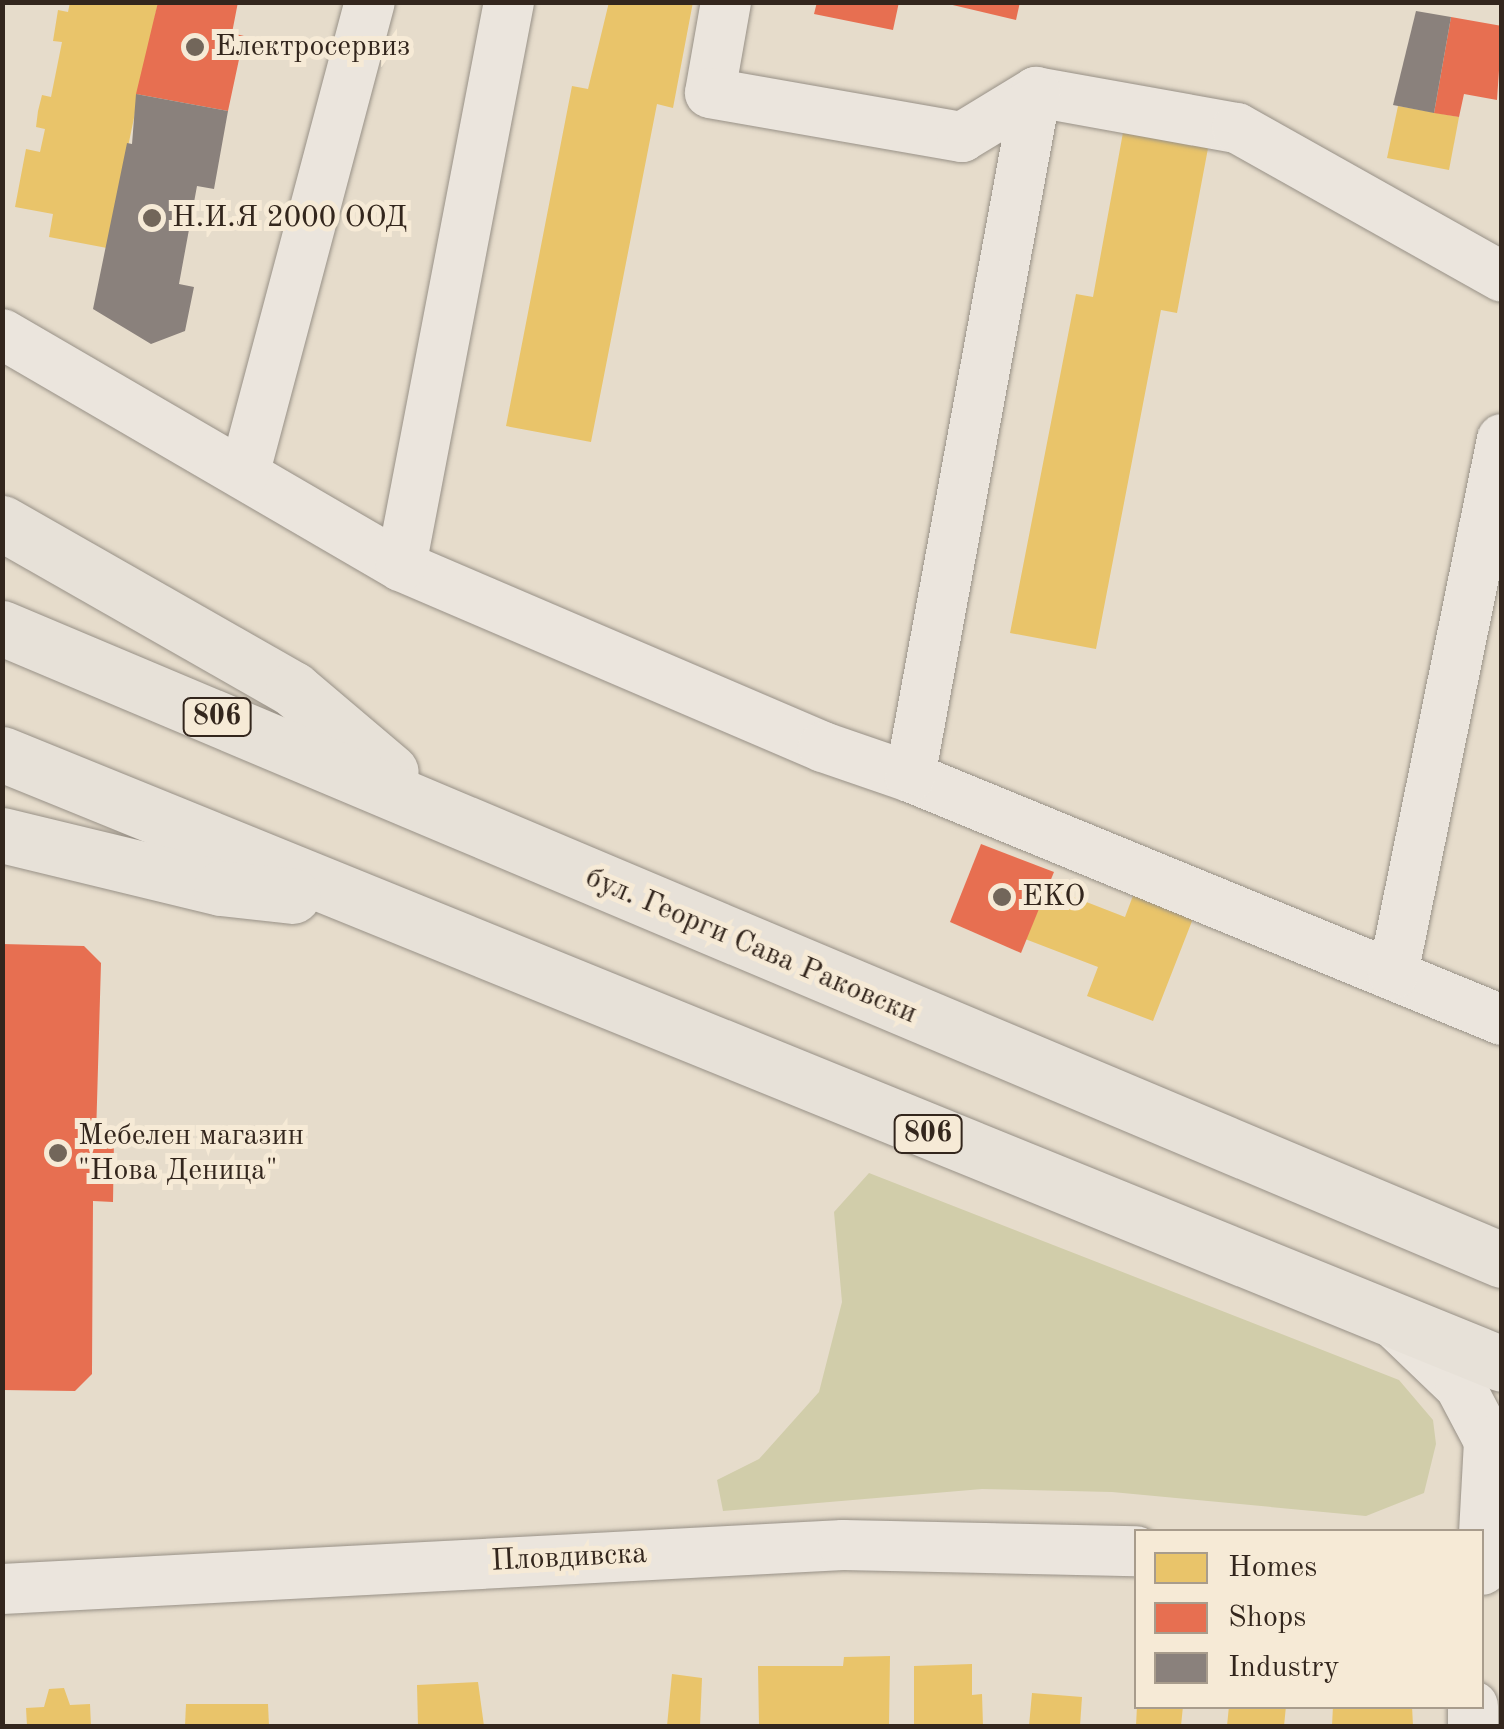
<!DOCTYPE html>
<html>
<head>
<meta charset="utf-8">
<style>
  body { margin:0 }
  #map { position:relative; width:1504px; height:1729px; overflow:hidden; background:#e6dccb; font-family:"Old Standard TT",serif }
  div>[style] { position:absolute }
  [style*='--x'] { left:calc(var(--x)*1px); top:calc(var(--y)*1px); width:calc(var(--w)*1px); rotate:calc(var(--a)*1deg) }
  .green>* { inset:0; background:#d1cdaa }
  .homes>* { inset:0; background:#e9c46a }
  .shops>* { inset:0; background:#e76f51 }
  .industry>* { inset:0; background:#8a817c }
  .roads { filter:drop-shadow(0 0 2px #989187) drop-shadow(0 0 2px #989187) }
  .street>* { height:50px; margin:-25px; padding:0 25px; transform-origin:25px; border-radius:25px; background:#ebe5dd }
  .primary>* { height:55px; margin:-27.5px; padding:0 27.5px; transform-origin:27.5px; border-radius:27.5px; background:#e7e1d8 }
  .dots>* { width:28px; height:28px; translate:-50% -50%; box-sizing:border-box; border:5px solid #f6ead6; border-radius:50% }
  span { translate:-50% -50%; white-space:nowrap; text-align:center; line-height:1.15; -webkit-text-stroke:10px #f6ead6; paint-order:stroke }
  .shield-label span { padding:2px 8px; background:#f6ead6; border:2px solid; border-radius:8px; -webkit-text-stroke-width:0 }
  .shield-label { font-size:28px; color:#33261d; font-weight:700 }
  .poi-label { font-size:30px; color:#33261d }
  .left { translate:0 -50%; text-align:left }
  .street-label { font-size:30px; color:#33261d }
  .frame { position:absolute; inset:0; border:5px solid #33261d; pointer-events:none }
  .legend { position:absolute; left:1134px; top:1529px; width:350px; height:180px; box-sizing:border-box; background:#f6ead6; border:2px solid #a89c8c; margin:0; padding:12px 18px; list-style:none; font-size:30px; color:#33261d }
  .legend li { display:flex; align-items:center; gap:20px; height:50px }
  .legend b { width:50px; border:2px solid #a89c8c }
</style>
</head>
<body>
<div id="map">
  <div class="green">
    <i style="clip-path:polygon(869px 1173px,1399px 1380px,1433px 1420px,1436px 1444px,1424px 1493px,1366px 1516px,1112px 1492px,982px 1489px,723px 1511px,717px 1480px,759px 1459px,819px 1392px,842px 1302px,834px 1212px)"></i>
  </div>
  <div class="homes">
    <i style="clip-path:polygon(70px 2px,158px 2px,107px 248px,49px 237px,53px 214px,15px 207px,26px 149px,40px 152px,45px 129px,36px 127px,38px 111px,42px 95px,51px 97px,62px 42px,53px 41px,58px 10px,68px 12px)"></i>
    <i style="clip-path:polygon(609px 2px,693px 2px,673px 108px,657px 104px,591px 442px,506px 426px,572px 86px,588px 89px)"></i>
    <i style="clip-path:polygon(1398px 106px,1459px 117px,1449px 170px,1387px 158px)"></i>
    <i style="clip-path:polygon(1124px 127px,1209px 143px,1177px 313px,1161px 310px,1096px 649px,1010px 633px,1076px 294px,1093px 297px)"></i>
    <i style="clip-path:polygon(1035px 882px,1125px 917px,1134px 893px,1194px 916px,1153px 1021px,1087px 996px,1098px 967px,1015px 935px)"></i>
    <i style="clip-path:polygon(890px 1656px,889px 1726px,759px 1726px,758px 1666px,843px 1666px,844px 1657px)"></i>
    <i style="clip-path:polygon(972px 1664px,972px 1695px,982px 1694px,983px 1726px,914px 1726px,914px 1666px)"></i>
    <i style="clip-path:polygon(672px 1674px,702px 1678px,700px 1726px,667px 1726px)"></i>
    <i style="clip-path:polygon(478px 1682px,484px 1726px,418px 1726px,417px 1685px)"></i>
    <i style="clip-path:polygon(64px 1688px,70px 1705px,90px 1704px,91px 1726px,27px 1726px,26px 1708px,44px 1707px,49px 1689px)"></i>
    <i style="clip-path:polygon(1032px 1693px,1082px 1697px,1080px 1726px,1029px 1726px)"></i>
    <i style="clip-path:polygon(186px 1704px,268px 1704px,269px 1726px,185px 1726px)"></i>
    <i style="clip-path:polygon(1137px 1706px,1183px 1706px,1181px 1726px,1136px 1726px)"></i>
    <i style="clip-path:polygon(1229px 1706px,1286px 1706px,1284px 1726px,1227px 1726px)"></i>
    <i style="clip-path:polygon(1333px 1706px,1412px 1706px,1413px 1726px,1332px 1726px)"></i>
  </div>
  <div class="shops">
    <i style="clip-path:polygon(158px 2px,238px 2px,232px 33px,244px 36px,228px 111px,136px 94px)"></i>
    <i style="clip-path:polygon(817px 2px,899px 2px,893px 30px,814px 14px)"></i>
    <i style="clip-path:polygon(940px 2px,1020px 2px,1016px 20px)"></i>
    <i style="clip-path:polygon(1451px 17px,1502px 26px,1497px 100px,1464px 94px,1459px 117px,1434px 113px)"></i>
    <i style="clip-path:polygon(981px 844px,1054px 872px,1021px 953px,950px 922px)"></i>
    <i style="clip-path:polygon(2px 944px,84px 946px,101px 963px,96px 1137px,114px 1138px,113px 1202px,93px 1201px,92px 1374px,75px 1391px,2px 1390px)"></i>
  </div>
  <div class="industry">
    <i style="clip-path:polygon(1416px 11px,1451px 17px,1434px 113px,1393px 105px)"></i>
    <i style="clip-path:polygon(136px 94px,228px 111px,214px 189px,197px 186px,179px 284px,194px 287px,185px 331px,151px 344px,93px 309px,127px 143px,132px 144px)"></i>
  </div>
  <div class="roads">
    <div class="street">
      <i style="--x:726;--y:2;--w:92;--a:100"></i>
      <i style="--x:710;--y:93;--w:256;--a:9.9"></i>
      <i style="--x:962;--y:137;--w:87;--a:-31.3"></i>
      <i style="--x:1036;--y:92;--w:204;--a:10.2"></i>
      <i style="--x:1237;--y:128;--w:304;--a:29.3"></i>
      <i style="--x:2;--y:334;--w:462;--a:30.2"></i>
      <i style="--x:401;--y:566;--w:459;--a:23.2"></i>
      <i style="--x:823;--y:747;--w:92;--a:19"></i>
      <i style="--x:910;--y:777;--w:640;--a:22.32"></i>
      <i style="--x:245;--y:471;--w:485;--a:-75.1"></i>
      <i style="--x:401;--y:566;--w:574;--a:-79.16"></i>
      <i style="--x:910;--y:777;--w:696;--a:-79.58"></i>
      <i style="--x:1393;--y:974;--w:546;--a:-78.48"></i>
      <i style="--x:1394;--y:1323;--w:91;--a:43.7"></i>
      <i style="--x:1460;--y:1386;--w:62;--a:62.2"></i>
      <i style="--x:1489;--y:1441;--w:129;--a:93.1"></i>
      <i style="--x:2;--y:1589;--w:842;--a:-2.99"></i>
      <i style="--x:843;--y:1545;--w:293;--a:1.2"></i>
      <i style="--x:1473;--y:1726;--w:20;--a:-90"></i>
    </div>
    <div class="primary">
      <i style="--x:2;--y:523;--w:335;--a:29.7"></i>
      <i style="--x:293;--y:689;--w:128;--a:40.3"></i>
      <i style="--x:2;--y:628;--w:1628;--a:22.85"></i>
      <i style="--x:2;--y:754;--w:1619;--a:22.13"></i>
      <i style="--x:2;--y:835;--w:225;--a:13.6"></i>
      <i style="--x:221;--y:888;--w:72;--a:6.3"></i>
    </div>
  </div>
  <div class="dots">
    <i style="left:195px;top:47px;background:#72665a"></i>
    <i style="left:152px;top:218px;background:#72665a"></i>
    <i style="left:1002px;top:897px;background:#72665a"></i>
    <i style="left:58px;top:1153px;background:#72665a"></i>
  </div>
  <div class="shield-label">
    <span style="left:217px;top:717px">806</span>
    <span style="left:928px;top:1134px">806</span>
  </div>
  <div class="poi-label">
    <span class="left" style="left:215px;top:47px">Електросервиз</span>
    <span class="left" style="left:172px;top:218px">Н.И.Я 2000 ООД</span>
    <span class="left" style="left:1022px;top:897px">EKO</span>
    <span class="left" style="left:78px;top:1153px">Мебелен магазин<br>"Нова Деница"</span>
  </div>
  <div class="street-label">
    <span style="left:751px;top:946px;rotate:23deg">бул. Георги Сава Раковски</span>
    <span style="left:569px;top:1558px;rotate:-3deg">Пловдивска</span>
  </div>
  <div class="frame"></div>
  <ul class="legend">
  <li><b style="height:28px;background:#e9c46a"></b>Homes</li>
  <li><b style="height:28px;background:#e76f51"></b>Shops</li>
  <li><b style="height:28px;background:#8a817c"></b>Industry</li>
  </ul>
</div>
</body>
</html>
